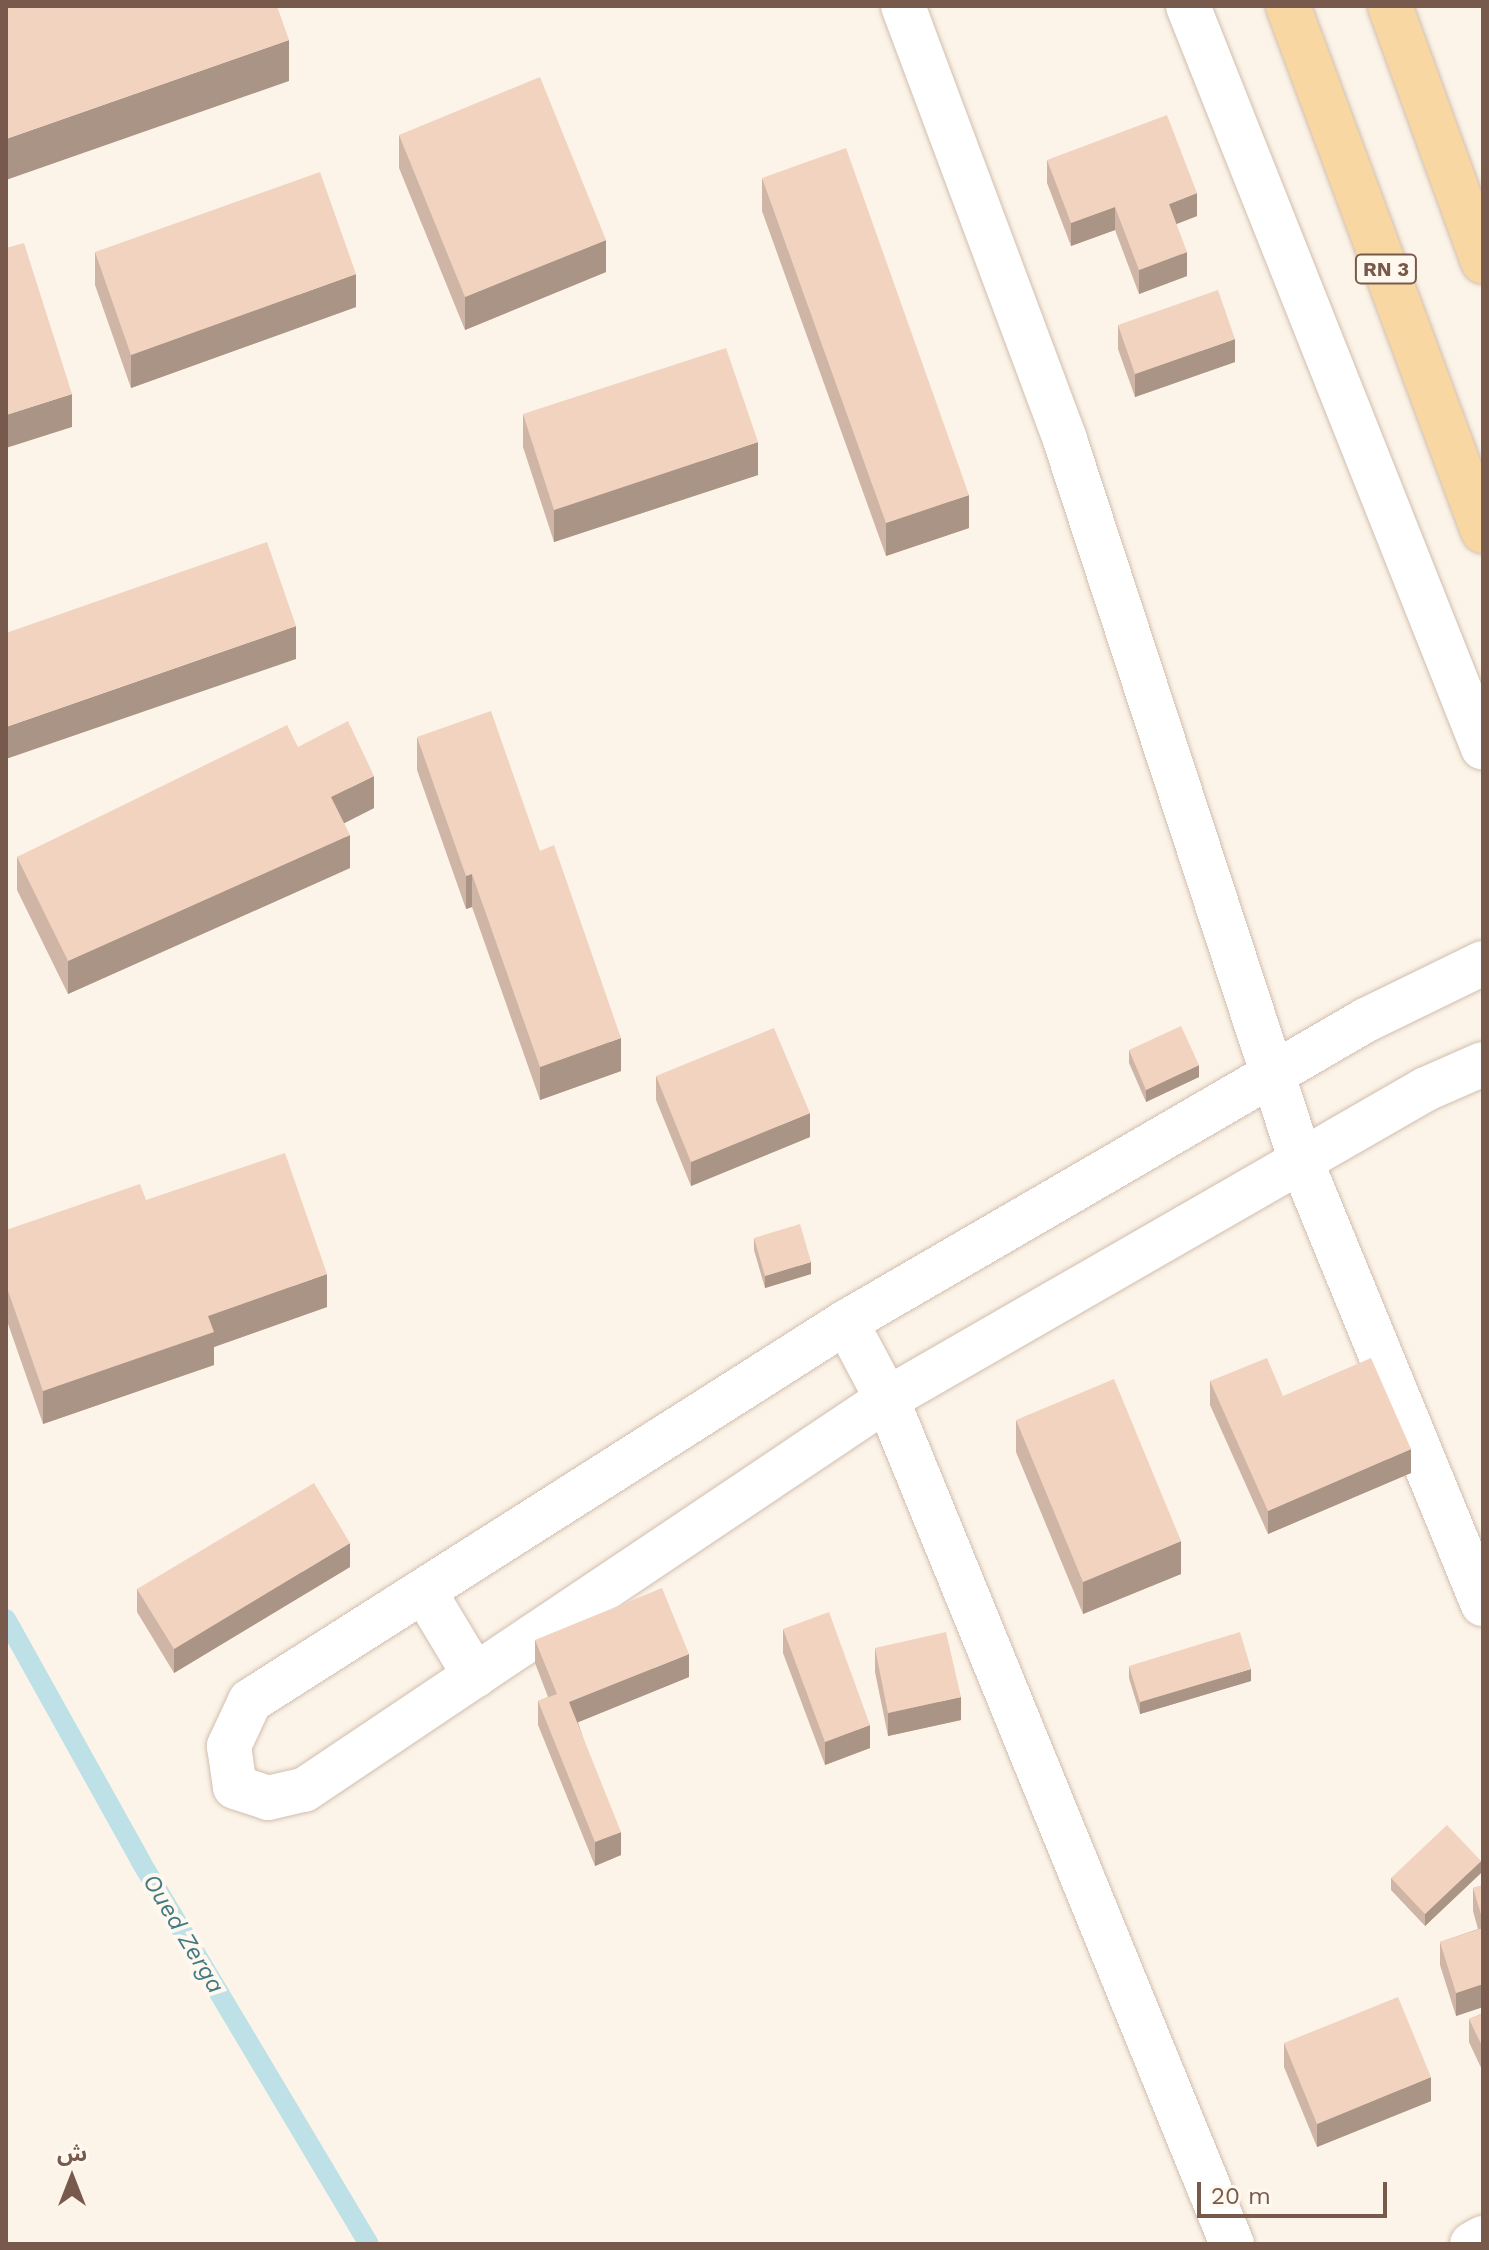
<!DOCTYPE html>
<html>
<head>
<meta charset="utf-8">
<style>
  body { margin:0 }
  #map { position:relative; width:1489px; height:2250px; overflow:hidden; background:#fcf4e8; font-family:"Work Sans","Noto Sans Arabic",sans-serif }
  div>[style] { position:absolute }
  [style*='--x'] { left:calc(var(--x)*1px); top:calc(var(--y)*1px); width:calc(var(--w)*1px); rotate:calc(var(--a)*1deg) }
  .stream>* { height:20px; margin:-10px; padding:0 10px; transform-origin:10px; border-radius:10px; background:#bde1e6 }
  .roads { filter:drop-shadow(0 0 2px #d1beb0) drop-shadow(0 0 2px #d1beb0) }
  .minor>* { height:44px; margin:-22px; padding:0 22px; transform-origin:22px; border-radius:22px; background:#fff }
  .major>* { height:44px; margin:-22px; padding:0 22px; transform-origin:22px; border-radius:22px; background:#f9d7a2 }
  .wall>* { inset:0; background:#cfb5a5 }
  .shaded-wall>* { inset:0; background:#a99486 }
  .building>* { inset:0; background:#f1d3c0 }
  span { translate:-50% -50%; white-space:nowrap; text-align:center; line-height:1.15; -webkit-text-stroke:8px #fff8ef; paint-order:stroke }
  .shield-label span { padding:2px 6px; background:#fff8ef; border:2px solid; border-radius:6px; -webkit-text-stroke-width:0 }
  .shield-label { font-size:20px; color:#775a4c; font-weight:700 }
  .water-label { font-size:24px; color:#437a83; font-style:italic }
  .frame { position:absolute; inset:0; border:8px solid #775a4c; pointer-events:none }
  .north { position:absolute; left:32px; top:2138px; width:80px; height:80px; -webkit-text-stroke:6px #fff8ef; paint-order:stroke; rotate:0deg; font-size:22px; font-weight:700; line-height:32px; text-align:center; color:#775a4c }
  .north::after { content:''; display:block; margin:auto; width:28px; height:36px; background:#775a4c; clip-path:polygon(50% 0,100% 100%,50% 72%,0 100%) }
  .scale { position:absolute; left:1197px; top:2182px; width:190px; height:36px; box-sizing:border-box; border:4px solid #775a4c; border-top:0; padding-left:10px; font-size:24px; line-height:28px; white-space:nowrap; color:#775a4c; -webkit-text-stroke:6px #fff8ef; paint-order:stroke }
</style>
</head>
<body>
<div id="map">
  <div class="stream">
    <i style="--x:6;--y:1619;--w:278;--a:60.9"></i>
    <i style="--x:141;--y:1862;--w:445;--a:59.2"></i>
  </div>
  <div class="roads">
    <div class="minor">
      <i style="--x:903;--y:6;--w:463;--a:69.5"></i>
      <i style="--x:1065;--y:440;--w:759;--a:71.88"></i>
      <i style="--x:1301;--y:1161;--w:479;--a:67.7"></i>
      <i style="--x:1188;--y:6;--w:798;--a:68.32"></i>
      <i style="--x:1483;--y:963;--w:130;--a:154"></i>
      <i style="--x:1366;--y:1020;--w:601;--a:149.85"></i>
      <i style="--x:846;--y:1322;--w:706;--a:147.55"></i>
      <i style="--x:250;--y:1701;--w:50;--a:115"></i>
      <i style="--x:229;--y:1746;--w:41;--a:81.7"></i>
      <i style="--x:235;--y:1787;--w:35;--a:18"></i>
      <i style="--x:268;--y:1798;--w:37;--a:-13"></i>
      <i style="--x:304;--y:1790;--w:702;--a:-33.85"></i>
      <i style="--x:887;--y:1399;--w:622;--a:-29.9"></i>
      <i style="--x:1426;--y:1089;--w:62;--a:-23.7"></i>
      <i style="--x:846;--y:1322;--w:87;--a:62"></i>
      <i style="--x:887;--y:1399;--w:913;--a:67.79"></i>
      <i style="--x:424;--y:1591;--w:99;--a:59"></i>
      <i style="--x:1472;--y:2244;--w:13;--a:-29"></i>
    </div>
    <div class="major">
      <i style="--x:1288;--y:6;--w:560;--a:69.62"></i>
      <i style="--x:1390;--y:6;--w:272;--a:70"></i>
    </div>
  </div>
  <div class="wall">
    <i style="clip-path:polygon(399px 135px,606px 272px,465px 330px,399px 168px)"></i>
    <i style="clip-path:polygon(1047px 160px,1197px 216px,1176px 224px,1187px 276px,1139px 294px,1115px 230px,1071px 246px,1047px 183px)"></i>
    <i style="clip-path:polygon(762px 178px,969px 528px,886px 556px,762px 211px)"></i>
    <i style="clip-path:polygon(95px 252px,356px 307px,131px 388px,95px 285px)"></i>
    <i style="clip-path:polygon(1118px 325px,1235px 362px,1135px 397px,1118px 349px)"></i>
    <i style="clip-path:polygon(523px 414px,758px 475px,554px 542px,523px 447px)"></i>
    <i style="clip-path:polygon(417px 737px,540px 851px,621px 1071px,540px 1100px,472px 907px,466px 909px,417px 770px)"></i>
    <i style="clip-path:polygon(298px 747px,374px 808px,344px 823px,350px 868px,68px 994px,17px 890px,17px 857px)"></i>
    <i style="clip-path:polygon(1129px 1050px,1199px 1077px,1146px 1102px,1129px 1063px)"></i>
    <i style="clip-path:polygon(656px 1076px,810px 1137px,691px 1186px,656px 1100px)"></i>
    <i style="clip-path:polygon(146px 1200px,327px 1307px,214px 1347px,214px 1365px,43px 1424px,6px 1318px,6px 1230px)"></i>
    <i style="clip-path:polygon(754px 1238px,811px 1274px,765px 1288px,754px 1250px)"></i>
    <i style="clip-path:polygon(1210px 1381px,1283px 1396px,1411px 1473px,1268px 1534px,1210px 1405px)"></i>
    <i style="clip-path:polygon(1016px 1420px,1181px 1574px,1083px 1614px,1016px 1452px)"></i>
    <i style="clip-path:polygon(350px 1567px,174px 1673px,137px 1612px,137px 1589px)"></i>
    <i style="clip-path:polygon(783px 1629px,870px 1748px,825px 1765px,783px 1653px)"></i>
    <i style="clip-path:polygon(535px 1640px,689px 1677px,578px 1722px,621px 1855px,595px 1866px,538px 1725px,538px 1701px,548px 1697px,535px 1663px)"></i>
    <i style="clip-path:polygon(875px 1648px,961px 1720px,888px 1736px,875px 1672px)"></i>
    <i style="clip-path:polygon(1129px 1666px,1251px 1681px,1140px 1714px,1129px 1678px)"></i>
    <i style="clip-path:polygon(1481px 1873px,1425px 1926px,1391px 1890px,1391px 1878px)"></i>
    <i style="clip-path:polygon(1483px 1885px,1483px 2007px,1456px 2016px,1440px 1965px,1440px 1942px,1478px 1929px,1473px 1911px,1473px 1888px)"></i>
    <i style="clip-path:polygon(1483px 2013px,1483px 2072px,1469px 2042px,1469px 2019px)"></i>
    <i style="clip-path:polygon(1284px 2043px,1431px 2101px,1317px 2147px,1284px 2067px)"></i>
  </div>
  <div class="shaded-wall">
    <i style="clip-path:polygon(289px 40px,289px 81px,6px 180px,6px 139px)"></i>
    <i style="clip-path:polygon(1197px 193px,1197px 216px,1169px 227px,1169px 204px)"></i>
    <i style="clip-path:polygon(1115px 207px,1115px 230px,1071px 246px,1071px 223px)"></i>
    <i style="clip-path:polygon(606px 240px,606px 272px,465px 330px,465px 297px)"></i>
    <i style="clip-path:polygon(1187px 252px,1187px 276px,1139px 294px,1139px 270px)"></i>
    <i style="clip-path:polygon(356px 274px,356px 307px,131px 388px,131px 355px)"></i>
    <i style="clip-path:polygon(1235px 339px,1235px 362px,1135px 397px,1135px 374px)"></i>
    <i style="clip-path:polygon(72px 394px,72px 427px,6px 448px,6px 415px)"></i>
    <i style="clip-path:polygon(758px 442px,758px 475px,554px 542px,554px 510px)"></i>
    <i style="clip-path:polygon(969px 495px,969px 528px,886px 556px,886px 523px)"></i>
    <i style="clip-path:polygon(296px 626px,296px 659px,6px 759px,6px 727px)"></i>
    <i style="clip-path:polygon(374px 776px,374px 808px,331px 830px,331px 797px)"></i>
    <i style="clip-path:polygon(350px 835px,350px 868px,68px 994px,68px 961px)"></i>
    <i style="clip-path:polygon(472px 874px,472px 907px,466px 909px,466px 876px)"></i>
    <i style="clip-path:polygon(621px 1038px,621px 1071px,540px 1100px,540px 1067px)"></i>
    <i style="clip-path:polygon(1199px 1065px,1199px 1077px,1146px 1102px,1146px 1090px)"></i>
    <i style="clip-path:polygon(810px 1113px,810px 1137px,691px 1186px,691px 1162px)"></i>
    <i style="clip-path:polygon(811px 1262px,811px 1274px,765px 1288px,765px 1276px)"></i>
    <i style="clip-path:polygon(327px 1274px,327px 1307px,214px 1347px,214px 1365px,43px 1424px,43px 1391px,208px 1316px)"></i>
    <i style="clip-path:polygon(1411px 1449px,1411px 1473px,1268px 1534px,1268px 1511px)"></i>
    <i style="clip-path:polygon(1181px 1541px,1181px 1574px,1083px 1614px,1083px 1582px)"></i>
    <i style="clip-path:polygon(350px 1543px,350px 1567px,174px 1673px,174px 1649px)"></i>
    <i style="clip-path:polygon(689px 1654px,689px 1677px,569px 1726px,569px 1702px)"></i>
    <i style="clip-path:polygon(1251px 1669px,1251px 1681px,1140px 1714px,1140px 1702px)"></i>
    <i style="clip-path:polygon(961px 1697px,961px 1720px,888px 1736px,888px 1713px)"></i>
    <i style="clip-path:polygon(870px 1725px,870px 1748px,825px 1765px,825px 1742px)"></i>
    <i style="clip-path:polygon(621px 1832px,621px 1855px,595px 1866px,595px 1842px)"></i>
    <i style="clip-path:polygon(1481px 1861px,1481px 1873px,1425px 1926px,1425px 1914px)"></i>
    <i style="clip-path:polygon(1483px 1984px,1483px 2007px,1456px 2016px,1456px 1993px)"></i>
    <i style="clip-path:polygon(1431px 2077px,1431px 2101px,1317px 2147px,1317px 2124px)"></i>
  </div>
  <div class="building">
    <i style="clip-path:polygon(6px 6px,277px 6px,289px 40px,6px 139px)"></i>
    <i style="clip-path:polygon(540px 77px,606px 240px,465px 297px,399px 135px)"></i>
    <i style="clip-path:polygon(1167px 115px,1197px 193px,1169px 204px,1187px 252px,1139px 270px,1115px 207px,1071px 223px,1047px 160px)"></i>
    <i style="clip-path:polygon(846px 148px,969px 495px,886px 523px,762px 178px)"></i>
    <i style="clip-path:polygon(320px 172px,356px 274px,131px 355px,95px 252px)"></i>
    <i style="clip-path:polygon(24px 243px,72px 394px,6px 415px,6px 248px)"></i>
    <i style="clip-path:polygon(1218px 290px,1235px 339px,1135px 374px,1118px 325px)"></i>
    <i style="clip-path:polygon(726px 348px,758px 442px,554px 510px,523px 414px)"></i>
    <i style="clip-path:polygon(267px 542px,296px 626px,6px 727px,6px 633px)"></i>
    <i style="clip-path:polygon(491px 711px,540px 851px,554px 845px,621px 1038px,540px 1067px,472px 874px,466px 876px,417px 737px)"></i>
    <i style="clip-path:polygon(348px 721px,374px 776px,331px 797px,350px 835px,68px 961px,17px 857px,287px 725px,298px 747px)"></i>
    <i style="clip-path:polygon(1181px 1026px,1199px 1065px,1146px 1090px,1129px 1050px)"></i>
    <i style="clip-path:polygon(774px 1028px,810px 1113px,691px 1162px,656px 1076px)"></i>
    <i style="clip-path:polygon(285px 1153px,327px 1274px,208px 1316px,214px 1332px,43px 1391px,6px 1285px,6px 1230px,140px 1184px,146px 1200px)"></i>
    <i style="clip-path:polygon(800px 1224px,811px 1262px,765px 1276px,754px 1238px)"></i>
    <i style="clip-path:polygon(1267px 1358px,1283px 1396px,1371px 1358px,1411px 1449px,1268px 1511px,1210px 1381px)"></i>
    <i style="clip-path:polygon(1114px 1379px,1181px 1541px,1083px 1582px,1016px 1420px)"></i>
    <i style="clip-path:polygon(314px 1483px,350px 1543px,174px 1649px,137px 1589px)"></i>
    <i style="clip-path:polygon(662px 1588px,689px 1654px,569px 1702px,621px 1832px,595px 1842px,538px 1701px,557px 1694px,535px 1640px)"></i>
    <i style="clip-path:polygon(829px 1612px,870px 1725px,825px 1742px,783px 1629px)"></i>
    <i style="clip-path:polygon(946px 1632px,961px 1697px,888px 1713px,875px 1648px)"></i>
    <i style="clip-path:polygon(1240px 1632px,1251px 1669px,1140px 1702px,1129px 1666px)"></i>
    <i style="clip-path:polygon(1447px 1825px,1481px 1861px,1425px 1914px,1391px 1878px)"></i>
    <i style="clip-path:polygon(1483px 1885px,1483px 1921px,1473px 1888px)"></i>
    <i style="clip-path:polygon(1483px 1928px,1483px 1984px,1456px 1993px,1440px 1942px)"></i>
    <i style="clip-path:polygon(1398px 1997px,1431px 2077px,1317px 2124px,1284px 2043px)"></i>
    <i style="clip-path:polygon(1483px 2013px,1483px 2048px,1469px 2019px)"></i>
  </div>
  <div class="shield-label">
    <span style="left:1386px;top:269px">RN 3</span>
  </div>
  <div class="water-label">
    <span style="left:183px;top:1934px;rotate:59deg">Oued Zerga</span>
  </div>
  <div class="frame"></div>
  <div class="north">ش</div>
  <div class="scale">20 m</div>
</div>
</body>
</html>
